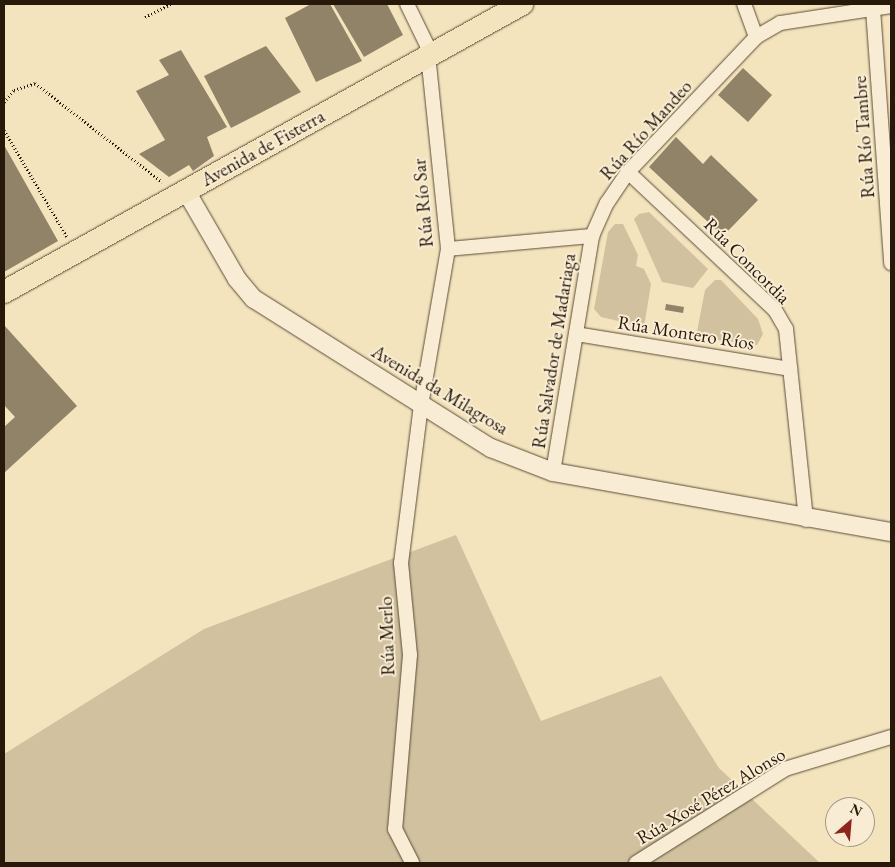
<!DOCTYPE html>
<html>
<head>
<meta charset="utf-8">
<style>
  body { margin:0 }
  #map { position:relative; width:895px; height:867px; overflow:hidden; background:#f4e4bd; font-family:"EB Garamond",serif }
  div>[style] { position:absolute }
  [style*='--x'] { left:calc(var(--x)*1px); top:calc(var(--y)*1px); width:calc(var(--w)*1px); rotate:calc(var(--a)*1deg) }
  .green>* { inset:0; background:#d1c19f }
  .building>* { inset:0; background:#918367 }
  .path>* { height:3px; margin-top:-1.5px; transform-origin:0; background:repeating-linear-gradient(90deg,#26190a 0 1px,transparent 0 3.5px) }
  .roads { filter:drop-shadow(0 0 1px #5a4c37) drop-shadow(0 0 1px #5a4c37) }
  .minor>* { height:14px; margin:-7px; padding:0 7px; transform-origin:7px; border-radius:7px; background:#f8edd4 }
  .tertiary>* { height:18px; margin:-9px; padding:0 9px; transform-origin:9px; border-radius:9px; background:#f8edd4 }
  .primary>* { height:22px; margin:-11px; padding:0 11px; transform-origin:11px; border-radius:11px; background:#f4e4bd }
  span { translate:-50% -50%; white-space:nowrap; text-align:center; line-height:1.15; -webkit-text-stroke:4px #f8edd4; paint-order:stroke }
  .street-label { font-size:19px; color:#26190a }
  .frame { position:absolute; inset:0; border:5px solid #26190a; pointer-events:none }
  .north { position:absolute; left:825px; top:797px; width:50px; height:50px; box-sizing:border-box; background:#f8edd4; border:1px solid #a49883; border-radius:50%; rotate:27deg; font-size:14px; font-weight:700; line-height:20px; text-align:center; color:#26190a }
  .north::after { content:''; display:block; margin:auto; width:18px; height:22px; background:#8f2418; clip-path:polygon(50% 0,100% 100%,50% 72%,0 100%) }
</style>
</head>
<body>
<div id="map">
  <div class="green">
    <i style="clip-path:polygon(649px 212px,708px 269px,693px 288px,662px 282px,634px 219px,639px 214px)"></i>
    <i style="clip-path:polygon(615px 224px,623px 224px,638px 255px,636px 266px,644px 269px,651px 284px,644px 327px,601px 317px,594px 309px,608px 232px)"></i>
    <i style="clip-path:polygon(715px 280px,721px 280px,758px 319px,763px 334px,757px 345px,696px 337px,705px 290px)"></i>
    <i style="clip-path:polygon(456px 535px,541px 721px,661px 676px,719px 768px,820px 863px,4px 863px,4px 754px,204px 629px)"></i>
  </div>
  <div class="building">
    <i style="clip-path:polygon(311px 4px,330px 4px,362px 61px,316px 82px,285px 18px)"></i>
    <i style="clip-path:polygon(333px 4px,387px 4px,403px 35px,364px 57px)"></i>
    <i style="clip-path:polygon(266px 46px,301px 92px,231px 128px,204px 76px)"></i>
    <i style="clip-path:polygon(181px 50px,227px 127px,207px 137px,214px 156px,193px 171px,189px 165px,169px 177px,139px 154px,165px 140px,136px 91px,169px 75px,159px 60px)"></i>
    <i style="clip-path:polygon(743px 68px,772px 95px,748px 122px,718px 95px)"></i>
    <i style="clip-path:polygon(676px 137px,703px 164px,711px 155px,758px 200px,723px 236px,649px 167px)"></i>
    <i style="clip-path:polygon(4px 145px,58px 241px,4px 272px)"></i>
    <i style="clip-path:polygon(666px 304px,684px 307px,683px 313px,665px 310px)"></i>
    <i style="clip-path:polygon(4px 325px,77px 406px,4px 473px,4px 427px,15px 417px,4px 405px)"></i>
  </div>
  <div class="path">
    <i style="--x:145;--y:17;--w:29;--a:-27"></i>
    <i style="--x:4;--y:102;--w:16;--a:-50"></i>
    <i style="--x:14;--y:90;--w:22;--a:-18"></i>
    <i style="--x:35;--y:83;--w:161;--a:37.9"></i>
    <i style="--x:4;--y:130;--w:124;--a:59.5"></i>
  </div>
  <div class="roads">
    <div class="minor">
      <i style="--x:407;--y:4;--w:46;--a:64"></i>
      <i style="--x:427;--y:45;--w:205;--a:84.1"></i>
      <i style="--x:448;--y:249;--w:158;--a:99.8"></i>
      <i style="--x:421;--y:405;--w:159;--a:97.2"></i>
      <i style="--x:401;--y:563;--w:92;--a:84.4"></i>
      <i style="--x:410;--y:655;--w:175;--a:94.9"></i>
      <i style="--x:395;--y:829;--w:38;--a:63"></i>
      <i style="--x:744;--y:4;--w:35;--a:70"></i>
      <i style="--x:873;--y:9;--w:255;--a:85.9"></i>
      <i style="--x:628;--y:172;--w:202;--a:43.2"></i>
      <i style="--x:775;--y:310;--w:22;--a:60"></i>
      <i style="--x:786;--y:329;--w:192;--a:84"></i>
      <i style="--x:448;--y:249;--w:145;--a:-5.2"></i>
      <i style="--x:576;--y:334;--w:217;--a:9.3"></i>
      <i style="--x:553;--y:472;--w:239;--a:-80.6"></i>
      <i style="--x:592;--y:236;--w:36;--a:-66"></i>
      <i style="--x:607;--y:203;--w:37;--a:-56"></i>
      <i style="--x:628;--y:172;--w:186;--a:-46.5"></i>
      <i style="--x:756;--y:37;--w:28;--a:-30"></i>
      <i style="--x:780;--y:23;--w:112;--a:-8.7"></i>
      <i style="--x:636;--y:863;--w:176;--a:-32.2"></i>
      <i style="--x:785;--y:769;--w:111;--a:-16.8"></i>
    </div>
    <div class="tertiary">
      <i style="--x:186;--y:191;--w:102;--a:59.9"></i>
      <i style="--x:237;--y:279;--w:26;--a:50"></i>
      <i style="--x:254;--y:299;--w:280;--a:32.2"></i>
      <i style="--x:491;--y:448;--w:66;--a:21.2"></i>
      <i style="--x:553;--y:472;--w:343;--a:10.1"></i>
    </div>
    <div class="primary">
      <i style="--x:4;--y:292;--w:593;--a:-29.07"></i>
    </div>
  </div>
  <div class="street-label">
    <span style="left:646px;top:130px;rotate:-48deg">Rúa Río Mandeo</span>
    <span style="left:864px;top:137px;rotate:-94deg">Rúa Río Tambre</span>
    <span style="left:263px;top:148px;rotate:-29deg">Avenida de Fisterra</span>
    <span style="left:423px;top:203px;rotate:-95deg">Rúa Río Sar</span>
    <span style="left:747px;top:261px;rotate:45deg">Rúa Concordia</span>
    <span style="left:686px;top:333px;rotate:9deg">Rúa Montero Ríos</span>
    <span style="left:554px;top:351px;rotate:-81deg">Rúa Salvador de Madariaga</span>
    <span style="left:440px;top:390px;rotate:31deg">Avenida da Milagrosa</span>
    <span style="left:387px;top:636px;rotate:-92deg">Rúa Merlo</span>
    <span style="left:711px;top:796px;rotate:-31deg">Rúa Xosé Pérez Alonso</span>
  </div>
  <div class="frame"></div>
  <div class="north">N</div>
</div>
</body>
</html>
